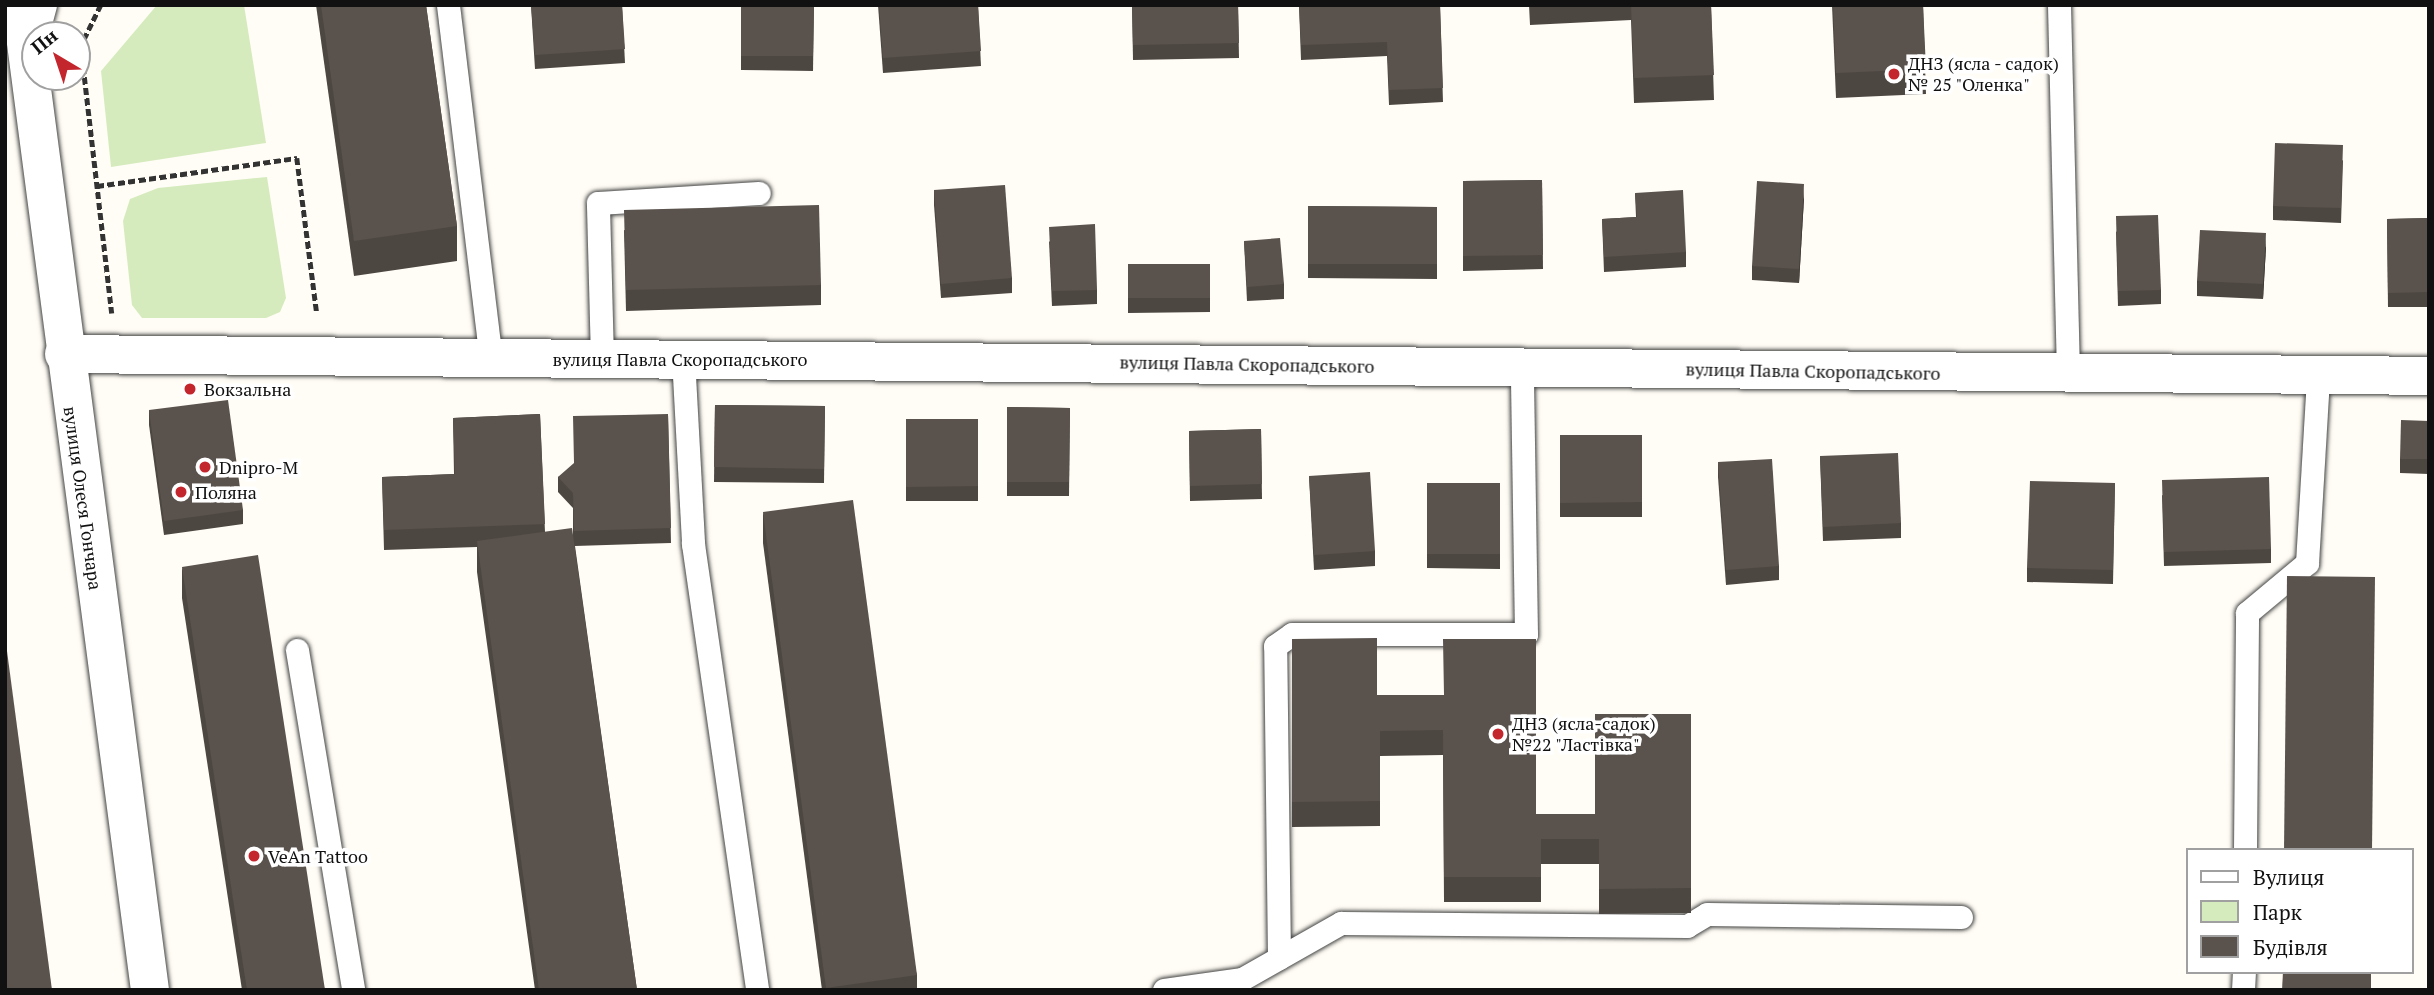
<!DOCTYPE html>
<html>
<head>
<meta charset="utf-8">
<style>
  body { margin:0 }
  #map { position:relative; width:2434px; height:995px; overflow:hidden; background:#fffdf5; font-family:"PT Serif",serif }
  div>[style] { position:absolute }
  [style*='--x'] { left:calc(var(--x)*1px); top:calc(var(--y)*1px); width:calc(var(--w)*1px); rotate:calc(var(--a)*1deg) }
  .green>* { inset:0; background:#d5ebbd }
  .path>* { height:4.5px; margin-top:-2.25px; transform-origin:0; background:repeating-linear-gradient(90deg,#333 0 7px,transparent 0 10.5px) }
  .roads { filter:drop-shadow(0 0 2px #444) drop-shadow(0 0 2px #444) }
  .service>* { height:23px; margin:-11.5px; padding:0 11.5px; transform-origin:11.5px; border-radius:11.5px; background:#fff }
  .tertiary>* { height:38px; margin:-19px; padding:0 19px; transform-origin:19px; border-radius:19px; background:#fff }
  .wall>* { inset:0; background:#4d4742 }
  .shaded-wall>* { inset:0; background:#3f3936 }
  .building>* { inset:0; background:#5a524d }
  .dots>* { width:19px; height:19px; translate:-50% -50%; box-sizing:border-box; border:4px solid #fff; border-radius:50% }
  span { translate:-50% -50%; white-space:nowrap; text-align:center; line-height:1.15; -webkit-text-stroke:7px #fff; paint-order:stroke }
  .poi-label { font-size:18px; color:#111 }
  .left { translate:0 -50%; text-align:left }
  .street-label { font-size:18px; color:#111 }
  .frame { position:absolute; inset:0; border:7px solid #111; pointer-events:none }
  .legend { position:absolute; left:2186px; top:848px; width:228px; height:126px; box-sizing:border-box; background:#fff; border:2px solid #a0a0a0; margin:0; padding:9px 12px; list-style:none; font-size:21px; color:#111 }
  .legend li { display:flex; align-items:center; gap:14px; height:35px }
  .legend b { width:35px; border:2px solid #a0a0a0 }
  .north { position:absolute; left:21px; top:21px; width:70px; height:70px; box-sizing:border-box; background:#fff; border:2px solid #a0a0a0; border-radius:50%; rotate:321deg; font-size:19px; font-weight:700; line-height:28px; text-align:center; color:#111 }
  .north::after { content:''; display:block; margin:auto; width:24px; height:32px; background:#c4262e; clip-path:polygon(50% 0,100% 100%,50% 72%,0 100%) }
</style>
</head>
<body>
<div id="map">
  <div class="green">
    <i style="clip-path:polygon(157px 5px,244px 5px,266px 143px,111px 167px,101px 71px)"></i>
    <i style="clip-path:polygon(267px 177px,286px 298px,280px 312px,266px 318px,142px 318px,132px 305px,123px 221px,130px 199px,158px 188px)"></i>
  </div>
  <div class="path">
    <i style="--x:101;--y:5;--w:46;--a:116"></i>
    <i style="--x:81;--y:46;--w:269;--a:83.4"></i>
    <i style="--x:97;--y:186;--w:202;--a:-8"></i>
    <i style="--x:297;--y:158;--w:157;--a:82.7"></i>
  </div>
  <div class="roads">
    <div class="service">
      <i style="--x:448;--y:5;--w:356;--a:83.1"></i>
      <i style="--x:2059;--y:5;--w:369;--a:88.6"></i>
      <i style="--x:37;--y:35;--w:31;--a:-75"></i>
      <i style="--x:683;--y:357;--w:187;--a:86.9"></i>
      <i style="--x:693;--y:544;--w:451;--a:81.8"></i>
      <i style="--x:602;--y:359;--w:156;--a:-91.5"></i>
      <i style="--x:598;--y:203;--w:161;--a:-3.6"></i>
      <i style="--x:297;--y:650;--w:345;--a:80.6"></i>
      <i style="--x:2245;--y:850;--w:237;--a:-89.5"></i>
      <i style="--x:2247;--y:613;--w:78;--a:-39.8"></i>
      <i style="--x:2307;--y:563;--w:187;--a:-86.6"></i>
      <i style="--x:1279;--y:958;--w:312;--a:-90.7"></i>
      <i style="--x:1275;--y:646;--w:21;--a:-35"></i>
      <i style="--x:1292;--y:634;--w:234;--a:0"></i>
      <i style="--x:1526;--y:634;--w:267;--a:-90.9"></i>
      <i style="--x:1164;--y:990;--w:79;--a:-8"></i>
      <i style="--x:1242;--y:979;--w:114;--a:-29.5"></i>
      <i style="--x:1341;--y:923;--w:346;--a:0.5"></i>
      <i style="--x:1687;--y:926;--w:23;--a:-31"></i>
      <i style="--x:1707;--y:914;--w:254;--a:0.7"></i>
      <i style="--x:2243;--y:990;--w:18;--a:-87"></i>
    </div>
    <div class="tertiary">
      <i style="--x:21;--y:5;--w:993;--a:82.54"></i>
      <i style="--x:64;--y:354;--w:2365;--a:0.53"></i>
    </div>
  </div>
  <div class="wall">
    <i style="clip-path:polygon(316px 5px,426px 5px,457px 226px,457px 261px,354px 276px)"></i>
    <i style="clip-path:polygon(531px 5px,622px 5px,625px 63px,535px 69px)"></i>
    <i style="clip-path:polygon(741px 5px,814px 5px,813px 71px,741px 70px)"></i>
    <i style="clip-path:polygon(878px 5px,978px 5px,981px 66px,883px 73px)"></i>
    <i style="clip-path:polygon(1132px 5px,1238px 5px,1239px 58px,1133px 60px)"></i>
    <i style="clip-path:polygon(1299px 5px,1440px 5px,1443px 102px,1389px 105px,1387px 56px,1301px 60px)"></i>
    <i style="clip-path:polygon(1529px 5px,1711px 5px,1714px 100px,1634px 103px,1631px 20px,1530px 25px)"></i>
    <i style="clip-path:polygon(1832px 5px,1923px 5px,1926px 94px,1836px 98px)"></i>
    <i style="clip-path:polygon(2343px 160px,2341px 223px,2273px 220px,2273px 206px)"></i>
    <i style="clip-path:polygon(1542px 180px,1543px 269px,1463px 271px,1463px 181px)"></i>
    <i style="clip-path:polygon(934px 190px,1012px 278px,1012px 293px,941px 298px,934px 205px)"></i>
    <i style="clip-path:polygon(1635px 193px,1686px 252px,1686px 267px,1604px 272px,1602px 219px,1636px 217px)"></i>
    <i style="clip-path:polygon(1804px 198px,1799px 283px,1752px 280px,1752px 266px)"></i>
    <i style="clip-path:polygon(1308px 206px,1437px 207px,1437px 279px,1308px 278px)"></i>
    <i style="clip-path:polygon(2429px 218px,2429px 307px,2388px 307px,2387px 219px)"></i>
    <i style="clip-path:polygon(624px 230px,821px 285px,821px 305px,626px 311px)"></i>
    <i style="clip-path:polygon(2116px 231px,2161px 290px,2161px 304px,2118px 306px)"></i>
    <i style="clip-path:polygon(1049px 241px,1097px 290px,1097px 304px,1052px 306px)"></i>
    <i style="clip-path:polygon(1244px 241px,1284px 284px,1284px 299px,1247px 301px)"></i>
    <i style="clip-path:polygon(2266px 247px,2263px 299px,2197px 296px,2197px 281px)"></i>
    <i style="clip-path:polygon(1128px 264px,1210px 264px,1210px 312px,1128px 313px)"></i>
    <i style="clip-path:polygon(715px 405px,825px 406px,824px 483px,714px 482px)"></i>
    <i style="clip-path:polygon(1007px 407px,1070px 408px,1069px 496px,1007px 496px)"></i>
    <i style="clip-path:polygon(149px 410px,243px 510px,243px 524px,164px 535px,149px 425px)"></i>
    <i style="clip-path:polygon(540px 414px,545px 532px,573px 536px,573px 508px,558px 492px,558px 477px,668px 414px,671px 543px,575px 546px,637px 990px,535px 990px,477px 572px,477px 547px,384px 550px,382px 477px,454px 474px,453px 418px)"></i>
    <i style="clip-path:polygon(906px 419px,978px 419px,978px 501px,906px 501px)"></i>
    <i style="clip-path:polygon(2429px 421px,2429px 474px,2400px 473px,2400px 459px)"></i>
    <i style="clip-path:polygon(1261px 429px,1262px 499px,1190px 501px,1189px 431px)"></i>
    <i style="clip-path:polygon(1560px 435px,1642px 435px,1642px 517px,1560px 517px)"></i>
    <i style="clip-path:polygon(1820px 456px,1901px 523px,1901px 538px,1823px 541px)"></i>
    <i style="clip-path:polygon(1718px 462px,1779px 566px,1779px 580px,1726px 585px,1718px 477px)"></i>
    <i style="clip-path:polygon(1309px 476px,1375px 551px,1375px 566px,1314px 570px)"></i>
    <i style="clip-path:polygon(1427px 483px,1500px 483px,1500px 569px,1427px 568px)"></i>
    <i style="clip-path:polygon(2115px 483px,2113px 584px,2027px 582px,2027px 568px)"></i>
    <i style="clip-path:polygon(2162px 495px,2271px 549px,2271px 563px,2164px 566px)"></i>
    <i style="clip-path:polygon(763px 512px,917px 975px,917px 990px,822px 990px,763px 543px)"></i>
    <i style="clip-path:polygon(182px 567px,325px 990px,242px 990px,182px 598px)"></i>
    <i style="clip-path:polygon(1292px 639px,1377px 695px,1444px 695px,1536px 814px,1595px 814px,1691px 714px,1691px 913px,1599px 914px,1599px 864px,1541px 864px,1541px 902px,1444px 902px,1443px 755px,1380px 756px,1380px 826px,1292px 827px)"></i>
  </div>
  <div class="shaded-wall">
    <i style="clip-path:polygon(1804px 184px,1804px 198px,1799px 283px,1799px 269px)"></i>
    <i style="clip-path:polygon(2266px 233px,2266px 247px,2263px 299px,2263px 284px)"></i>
  </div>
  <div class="building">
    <i style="clip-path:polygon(321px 5px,426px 5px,457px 226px,354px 241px)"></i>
    <i style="clip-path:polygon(531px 5px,622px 5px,625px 49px,535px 55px)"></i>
    <i style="clip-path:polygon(741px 5px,814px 5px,813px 56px,741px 56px)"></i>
    <i style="clip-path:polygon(879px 5px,978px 5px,981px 51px,883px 58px)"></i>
    <i style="clip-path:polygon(1132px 5px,1238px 5px,1239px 43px,1133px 45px)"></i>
    <i style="clip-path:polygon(1299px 5px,1440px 5px,1443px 88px,1389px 90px,1387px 42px,1301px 45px)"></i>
    <i style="clip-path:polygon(1631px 5px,1711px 5px,1714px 75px,1634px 78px)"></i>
    <i style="clip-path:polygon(1833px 5px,1923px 5px,1926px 69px,1836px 73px)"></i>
    <i style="clip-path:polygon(2275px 143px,2343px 145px,2341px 208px,2273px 206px)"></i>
    <i style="clip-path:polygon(1542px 180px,1543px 255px,1463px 256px,1463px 181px)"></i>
    <i style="clip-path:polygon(1757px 181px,1804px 184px,1799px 269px,1752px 266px)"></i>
    <i style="clip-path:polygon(1005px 185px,1012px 278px,941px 284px,934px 190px)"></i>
    <i style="clip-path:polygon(1683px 190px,1686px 252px,1604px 257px,1602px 219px,1637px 217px,1635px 193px)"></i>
    <i style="clip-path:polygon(819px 205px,821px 285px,626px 290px,624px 210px)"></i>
    <i style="clip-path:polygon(1308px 206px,1437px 207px,1437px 264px,1308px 264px)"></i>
    <i style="clip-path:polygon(2158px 215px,2161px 290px,2118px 291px,2116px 216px)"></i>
    <i style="clip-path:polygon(2429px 218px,2429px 292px,2388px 293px,2387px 219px)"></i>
    <i style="clip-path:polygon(1095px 224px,1097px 290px,1052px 291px,1049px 227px)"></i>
    <i style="clip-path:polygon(2200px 230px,2266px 233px,2263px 284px,2197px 281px)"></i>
    <i style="clip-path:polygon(1280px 238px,1284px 284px,1247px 287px,1244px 241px)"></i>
    <i style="clip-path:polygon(1128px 264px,1210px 264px,1210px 298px,1128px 298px)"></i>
    <i style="clip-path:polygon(228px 400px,243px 510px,164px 521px,149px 410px)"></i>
    <i style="clip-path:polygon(715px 405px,825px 406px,824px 469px,714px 467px)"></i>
    <i style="clip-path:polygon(1007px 407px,1070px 408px,1069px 482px,1007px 482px)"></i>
    <i style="clip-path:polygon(540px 414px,545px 524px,384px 530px,382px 477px,455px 474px,453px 418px)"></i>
    <i style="clip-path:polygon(668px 414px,671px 528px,574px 531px,573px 493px,558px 477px,574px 463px,573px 416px)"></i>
    <i style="clip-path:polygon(906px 419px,978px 419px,978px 486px,906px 487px)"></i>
    <i style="clip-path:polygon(2401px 420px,2429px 421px,2429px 459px,2400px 459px)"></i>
    <i style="clip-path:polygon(1261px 429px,1262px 484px,1190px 486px,1189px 431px)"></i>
    <i style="clip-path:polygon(1560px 435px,1642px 435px,1642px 502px,1560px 503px)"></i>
    <i style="clip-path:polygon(1898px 453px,1901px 523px,1823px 527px,1820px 456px)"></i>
    <i style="clip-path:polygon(1772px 459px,1779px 566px,1726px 570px,1718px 462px)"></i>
    <i style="clip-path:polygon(1370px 472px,1375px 551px,1314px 555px,1309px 476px)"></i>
    <i style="clip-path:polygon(2269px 477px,2271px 549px,2164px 552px,2162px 480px)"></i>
    <i style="clip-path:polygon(2030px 481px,2115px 483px,2113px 570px,2027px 568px)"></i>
    <i style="clip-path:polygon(1427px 483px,1500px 483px,1500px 554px,1427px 554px)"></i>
    <i style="clip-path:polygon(853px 500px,917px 975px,826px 988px,763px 512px)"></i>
    <i style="clip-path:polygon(572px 528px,637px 990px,539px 990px,477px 541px)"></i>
    <i style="clip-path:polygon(258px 555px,325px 990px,247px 990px,182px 567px)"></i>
    <i style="clip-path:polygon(2287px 576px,2375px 577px,2372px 850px,2284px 850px)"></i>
    <i style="clip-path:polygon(5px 636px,52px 990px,5px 990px)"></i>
    <i style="clip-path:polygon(1377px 638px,1377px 695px,1444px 695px,1443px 639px,1536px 639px,1536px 814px,1595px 814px,1595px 714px,1691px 714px,1691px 888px,1599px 889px,1599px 839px,1541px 839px,1541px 877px,1444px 877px,1443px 730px,1380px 731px,1380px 801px,1292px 802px,1292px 639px)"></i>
    <i style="clip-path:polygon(2283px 972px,2371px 972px,2371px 990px,2282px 990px)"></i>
  </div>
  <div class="dots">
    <i style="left:1894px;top:74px;background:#c4262e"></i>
    <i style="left:190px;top:389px;background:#c4262e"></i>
    <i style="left:205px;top:467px;background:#c4262e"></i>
    <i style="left:181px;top:492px;background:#c4262e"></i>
    <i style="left:1498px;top:734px;background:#c4262e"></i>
    <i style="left:254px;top:856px;background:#c4262e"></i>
  </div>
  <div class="poi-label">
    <span class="left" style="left:1908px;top:74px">ДНЗ (ясла - садок)<br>№ 25 "Оленка"</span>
    <span class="left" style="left:204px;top:389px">Вокзальна</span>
    <span class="left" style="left:219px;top:467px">Dnipro-M</span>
    <span class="left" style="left:195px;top:492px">Поляна</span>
    <span class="left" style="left:1512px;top:734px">ДНЗ (ясла-садок)<br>№22 "Ластівка"</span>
    <span class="left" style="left:268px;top:856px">VeAn Tattoo</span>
  </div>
  <div class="street-label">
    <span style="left:680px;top:359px">вулиця Павла Скоропадського</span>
    <span style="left:1247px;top:364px;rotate:1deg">вулиця Павла Скоропадського</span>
    <span style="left:1813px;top:371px;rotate:1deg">вулиця Павла Скоропадського</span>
    <span style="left:83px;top:498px;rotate:82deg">вулиця Олеся Гончара</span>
  </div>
  <div class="frame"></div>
  <ul class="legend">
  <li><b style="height:9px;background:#fff"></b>Вулиця</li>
  <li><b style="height:19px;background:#d5ebbd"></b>Парк</li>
  <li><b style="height:19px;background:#5a524d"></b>Будівля</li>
  </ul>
  <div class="north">Пн</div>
</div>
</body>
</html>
